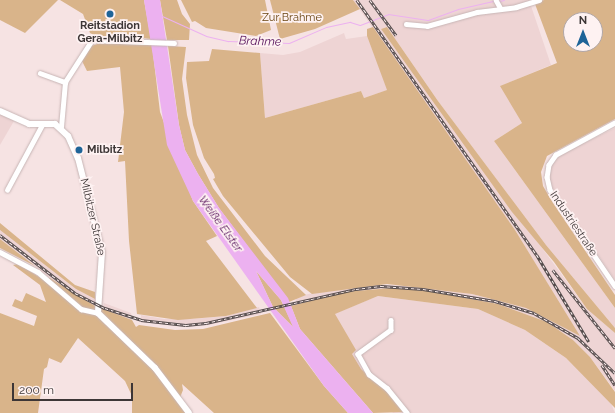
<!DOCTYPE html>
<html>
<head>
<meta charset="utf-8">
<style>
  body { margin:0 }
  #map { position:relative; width:615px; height:413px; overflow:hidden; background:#f6e3e3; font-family:Raleway,sans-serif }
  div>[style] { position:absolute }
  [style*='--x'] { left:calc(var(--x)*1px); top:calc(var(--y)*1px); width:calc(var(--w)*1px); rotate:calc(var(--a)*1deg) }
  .built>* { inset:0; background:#eed4d4 }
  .green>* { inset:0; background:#d9b48a }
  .water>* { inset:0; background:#ecb1f0 }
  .stream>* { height:1px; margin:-0.5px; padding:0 0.5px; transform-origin:0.5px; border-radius:0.5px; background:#ecb1f0 }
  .roads { filter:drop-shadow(0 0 1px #c7b5b5) drop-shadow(0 0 1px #c7b5b5) }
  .minor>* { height:4.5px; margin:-2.25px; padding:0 2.25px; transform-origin:2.25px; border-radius:2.25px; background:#fff }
  .major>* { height:6px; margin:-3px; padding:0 3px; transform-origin:3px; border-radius:3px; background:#fff }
  .rail>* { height:2.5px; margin-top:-1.25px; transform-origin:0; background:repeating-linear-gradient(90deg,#fef2f2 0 3px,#544c4c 0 6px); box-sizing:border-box; border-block:1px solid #544c4c }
  .dots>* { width:11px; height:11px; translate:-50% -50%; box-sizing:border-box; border:2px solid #fef2f2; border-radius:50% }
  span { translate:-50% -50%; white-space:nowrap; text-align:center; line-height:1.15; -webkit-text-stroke:3.5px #fef2f2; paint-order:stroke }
  .park-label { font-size:11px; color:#694410 }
  .poi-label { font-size:11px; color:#3d3636; font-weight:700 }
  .left { translate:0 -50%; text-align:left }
  .street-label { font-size:11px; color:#3d3636 }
  .water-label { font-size:12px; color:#530d59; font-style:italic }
  .north { position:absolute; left:563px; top:12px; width:40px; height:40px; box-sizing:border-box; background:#fef2f2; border:1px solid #b1a7a7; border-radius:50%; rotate:0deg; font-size:11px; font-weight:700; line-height:16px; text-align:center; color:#3d3636 }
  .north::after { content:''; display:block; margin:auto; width:14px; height:18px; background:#1e6498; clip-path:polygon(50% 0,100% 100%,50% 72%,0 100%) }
  .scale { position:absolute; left:12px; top:383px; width:121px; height:18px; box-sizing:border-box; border:2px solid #3d3636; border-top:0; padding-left:5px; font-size:12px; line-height:14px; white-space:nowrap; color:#3d3636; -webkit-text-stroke:3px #fef2f2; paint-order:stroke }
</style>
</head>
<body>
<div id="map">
  <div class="built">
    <i style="clip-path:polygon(353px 0,529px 0,551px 65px,501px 86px,522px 123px,494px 141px,615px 308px,615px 328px,546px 245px,438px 101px,387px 27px,381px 29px,587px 309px,615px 333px,615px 391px,590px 357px,573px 340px,547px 322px,498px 304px,428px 291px,391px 288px,344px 292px,297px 304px,295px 297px,313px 293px,375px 285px,417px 286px,472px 294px,526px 308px,579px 335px,515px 230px)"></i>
    <i style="clip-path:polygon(344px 33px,346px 39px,367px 36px,388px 90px,364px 98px,361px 91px,265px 118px,260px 53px,283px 55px,300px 52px)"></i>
    <i style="clip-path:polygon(0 113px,14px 121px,0 145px)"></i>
    <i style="clip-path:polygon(615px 128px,615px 280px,552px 187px,549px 176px,551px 166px,557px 156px)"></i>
    <i style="clip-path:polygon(0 230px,76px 289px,95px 299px,95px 306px,50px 278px,0 239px)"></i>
    <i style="clip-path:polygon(378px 296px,478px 309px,525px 330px,566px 358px,610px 401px,615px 413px,393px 413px,350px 359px,329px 316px)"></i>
    <i style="clip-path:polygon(104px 303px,131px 313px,132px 320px,103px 310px)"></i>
    <i style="clip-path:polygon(259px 307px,261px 314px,208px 325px,179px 326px,141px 322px,141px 315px,164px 319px,193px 319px,226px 316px)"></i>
  </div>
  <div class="green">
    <i style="clip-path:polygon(0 0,58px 0,25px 33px,0 20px)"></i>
    <i style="clip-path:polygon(60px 0,144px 0,151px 39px,117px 35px,98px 37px,90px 33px,83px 14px)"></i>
    <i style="clip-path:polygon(160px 0,177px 0,182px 14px,190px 24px,189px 40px,167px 40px)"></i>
    <i style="clip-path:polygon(181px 0,265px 0,271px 30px,256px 36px,206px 28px,195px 21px,192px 22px)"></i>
    <i style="clip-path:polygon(270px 0,353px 0,360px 9px,315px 29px,280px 39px)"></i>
    <i style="clip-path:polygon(evenodd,544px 0,615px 0,615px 119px,547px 156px,541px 172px,543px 186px,553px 203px,615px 295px,615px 308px,494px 141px,522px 123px,500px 86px,557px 63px,535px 4px,544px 0,571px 20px,595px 20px,595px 44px,571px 44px,571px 20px)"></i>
    <i style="clip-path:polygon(373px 27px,515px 230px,580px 336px,526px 308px,472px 294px,387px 284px,312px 294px,290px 277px,223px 196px,213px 179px,215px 178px,214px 174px,204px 158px,193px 125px,186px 78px,187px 62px,209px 61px,212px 49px,260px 53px,265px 118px,361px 91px,364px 98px,387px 90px,367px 36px,367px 29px)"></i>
    <i style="clip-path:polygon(387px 27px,438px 101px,546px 245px,615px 328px,615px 333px,587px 309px,554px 262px,512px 212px,381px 29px)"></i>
    <i style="clip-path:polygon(104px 42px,152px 45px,160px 112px,193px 201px,217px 236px,206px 241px,257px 308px,226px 316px,178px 320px,137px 314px,129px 241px,125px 161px,118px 162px,124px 112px,120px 67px,87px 71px,81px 59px,91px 46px)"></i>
    <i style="clip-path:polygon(168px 46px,186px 47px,182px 79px,187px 115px,197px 155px,213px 188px,265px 256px,306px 295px,289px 302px,219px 208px,198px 174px,185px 150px,179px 125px)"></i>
    <i style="clip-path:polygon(0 223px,75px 285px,95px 292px,95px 299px,76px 289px,0 230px)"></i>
    <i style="clip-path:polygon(0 239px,35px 266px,0 248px)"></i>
    <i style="clip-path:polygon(18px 264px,44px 280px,50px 278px,95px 306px,132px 320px,136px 327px,139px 325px,175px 330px,203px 329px,270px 313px,324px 386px,348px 413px,214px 413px,182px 384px,183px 390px,179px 400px,187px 413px,132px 413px,132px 396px,125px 381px,78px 338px,61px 363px,49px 358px,47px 367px,44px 369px,38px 413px,0 413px,0 313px,34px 326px,37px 316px,12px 306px,15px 299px,22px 302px,26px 293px,46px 302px,40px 285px,13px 265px)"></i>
    <i style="clip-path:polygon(256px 271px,281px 300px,294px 328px,273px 307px)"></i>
    <i style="clip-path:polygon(391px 288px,428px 291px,498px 304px,547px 322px,573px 340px,590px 357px,615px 392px,615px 408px,566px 358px,525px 330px,478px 309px,378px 296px,335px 314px,356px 350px,352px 354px,361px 369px,390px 395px,403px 412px,373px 413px,300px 329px,291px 306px,344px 292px)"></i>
  </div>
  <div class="water">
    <i style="clip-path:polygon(evenodd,144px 0,160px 0,179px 125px,185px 150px,198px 174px,219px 208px,288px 298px,300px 329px,373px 413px,348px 413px,324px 386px,193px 201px,167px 145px,144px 0,256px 271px,281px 300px,293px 327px,273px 307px,256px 271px)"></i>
  </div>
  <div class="stream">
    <i style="--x:499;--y:1;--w:5;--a:-11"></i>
    <i style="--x:162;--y:16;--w:48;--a:24.4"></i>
    <i style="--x:206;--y:36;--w:23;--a:13"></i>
    <i style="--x:228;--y:41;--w:61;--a:1.9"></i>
    <i style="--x:289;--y:43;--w:40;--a:-23.4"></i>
    <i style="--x:326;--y:27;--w:25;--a:-12"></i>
    <i style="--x:350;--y:22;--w:10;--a:17"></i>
    <i style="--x:360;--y:25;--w:30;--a:-21"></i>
    <i style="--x:388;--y:14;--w:40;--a:8.5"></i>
    <i style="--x:428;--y:20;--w:32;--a:-20"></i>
    <i style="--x:458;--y:9;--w:37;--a:-13"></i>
  </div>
  <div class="roads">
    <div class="minor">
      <i style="--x:496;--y:0;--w:10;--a:61"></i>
      <i style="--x:406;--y:24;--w:21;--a:5"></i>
      <i style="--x:427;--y:26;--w:52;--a:-15.6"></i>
      <i style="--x:477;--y:12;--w:39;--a:-7"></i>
      <i style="--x:516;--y:7;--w:24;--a:-17"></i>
      <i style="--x:40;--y:73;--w:27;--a:20"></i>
      <i style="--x:615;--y:123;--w:67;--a:151.5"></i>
      <i style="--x:556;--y:155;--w:12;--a:125"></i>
      <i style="--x:549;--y:165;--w:12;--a:99"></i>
      <i style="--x:547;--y:177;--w:13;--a:77"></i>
      <i style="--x:550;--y:190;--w:116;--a:55.9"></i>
      <i style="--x:61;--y:127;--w:45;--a:-84.9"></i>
      <i style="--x:65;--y:82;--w:50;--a:-57.3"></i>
      <i style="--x:92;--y:40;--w:82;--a:2.1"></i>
      <i style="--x:7;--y:190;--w:74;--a:-61.7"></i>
      <i style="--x:0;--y:252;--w:43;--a:27.8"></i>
      <i style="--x:38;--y:272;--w:57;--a:40.7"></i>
      <i style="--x:81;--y:309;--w:17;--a:13"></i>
      <i style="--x:391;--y:320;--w:10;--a:90"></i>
      <i style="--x:391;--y:330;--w:41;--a:144"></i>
      <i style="--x:358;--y:354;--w:23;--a:61"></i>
      <i style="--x:369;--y:374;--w:23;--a:38"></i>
      <i style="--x:387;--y:388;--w:32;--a:51"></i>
    </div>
    <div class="major">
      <i style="--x:0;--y:111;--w:32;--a:24"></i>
      <i style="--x:29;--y:124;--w:26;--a:0"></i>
      <i style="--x:55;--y:124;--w:18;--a:43"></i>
      <i style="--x:68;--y:136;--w:24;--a:66"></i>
      <i style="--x:78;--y:158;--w:97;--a:75.7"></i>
      <i style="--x:102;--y:252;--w:61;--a:93.8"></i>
      <i style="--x:98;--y:313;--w:79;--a:44"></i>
      <i style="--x:155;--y:368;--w:56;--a:52.9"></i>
    </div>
  </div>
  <div class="rail">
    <i style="--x:357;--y:0;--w:312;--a:54.8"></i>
    <i style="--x:537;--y:255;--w:101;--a:59.1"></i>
    <i style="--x:370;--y:0;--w:44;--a:53.4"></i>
    <i style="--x:0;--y:235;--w:95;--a:37.7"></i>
    <i style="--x:75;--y:293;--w:34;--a:27"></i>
    <i style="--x:105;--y:308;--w:38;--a:18"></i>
    <i style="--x:141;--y:320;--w:45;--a:6.3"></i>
    <i style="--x:186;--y:325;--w:20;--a:-6"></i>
    <i style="--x:206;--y:323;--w:154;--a:-12.8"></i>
    <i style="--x:356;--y:289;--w:25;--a:-7"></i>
    <i style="--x:381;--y:286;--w:42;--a:4.1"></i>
    <i style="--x:423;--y:289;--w:73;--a:9.5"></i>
    <i style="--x:495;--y:301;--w:41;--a:17.1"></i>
    <i style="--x:534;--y:313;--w:51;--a:29.6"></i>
    <i style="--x:578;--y:338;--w:51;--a:43.4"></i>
    <i style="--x:553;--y:270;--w:100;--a:51.5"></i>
    <i style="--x:602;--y:365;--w:24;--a:57"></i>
  </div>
  <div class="dots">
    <i style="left:110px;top:14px;background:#1e6498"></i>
    <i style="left:79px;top:150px;background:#1e6498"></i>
  </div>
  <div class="park-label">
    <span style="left:292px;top:18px">Zur Brahme</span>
  </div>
  <div class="poi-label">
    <span style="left:110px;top:33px">Reitstadion<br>Gera-Milbitz</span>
    <span class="left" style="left:87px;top:150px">Milbitz</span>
  </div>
  <div class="street-label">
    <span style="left:92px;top:217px;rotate:77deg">Milbitzer Straße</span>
    <span style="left:573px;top:224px;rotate:56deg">Industriestraße</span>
  </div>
  <div class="water-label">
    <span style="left:260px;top:42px;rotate:2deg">Brahme</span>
    <span style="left:220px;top:224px;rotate:54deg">Weiße Elster</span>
  </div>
  <div class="north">N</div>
  <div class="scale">200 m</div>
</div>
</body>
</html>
